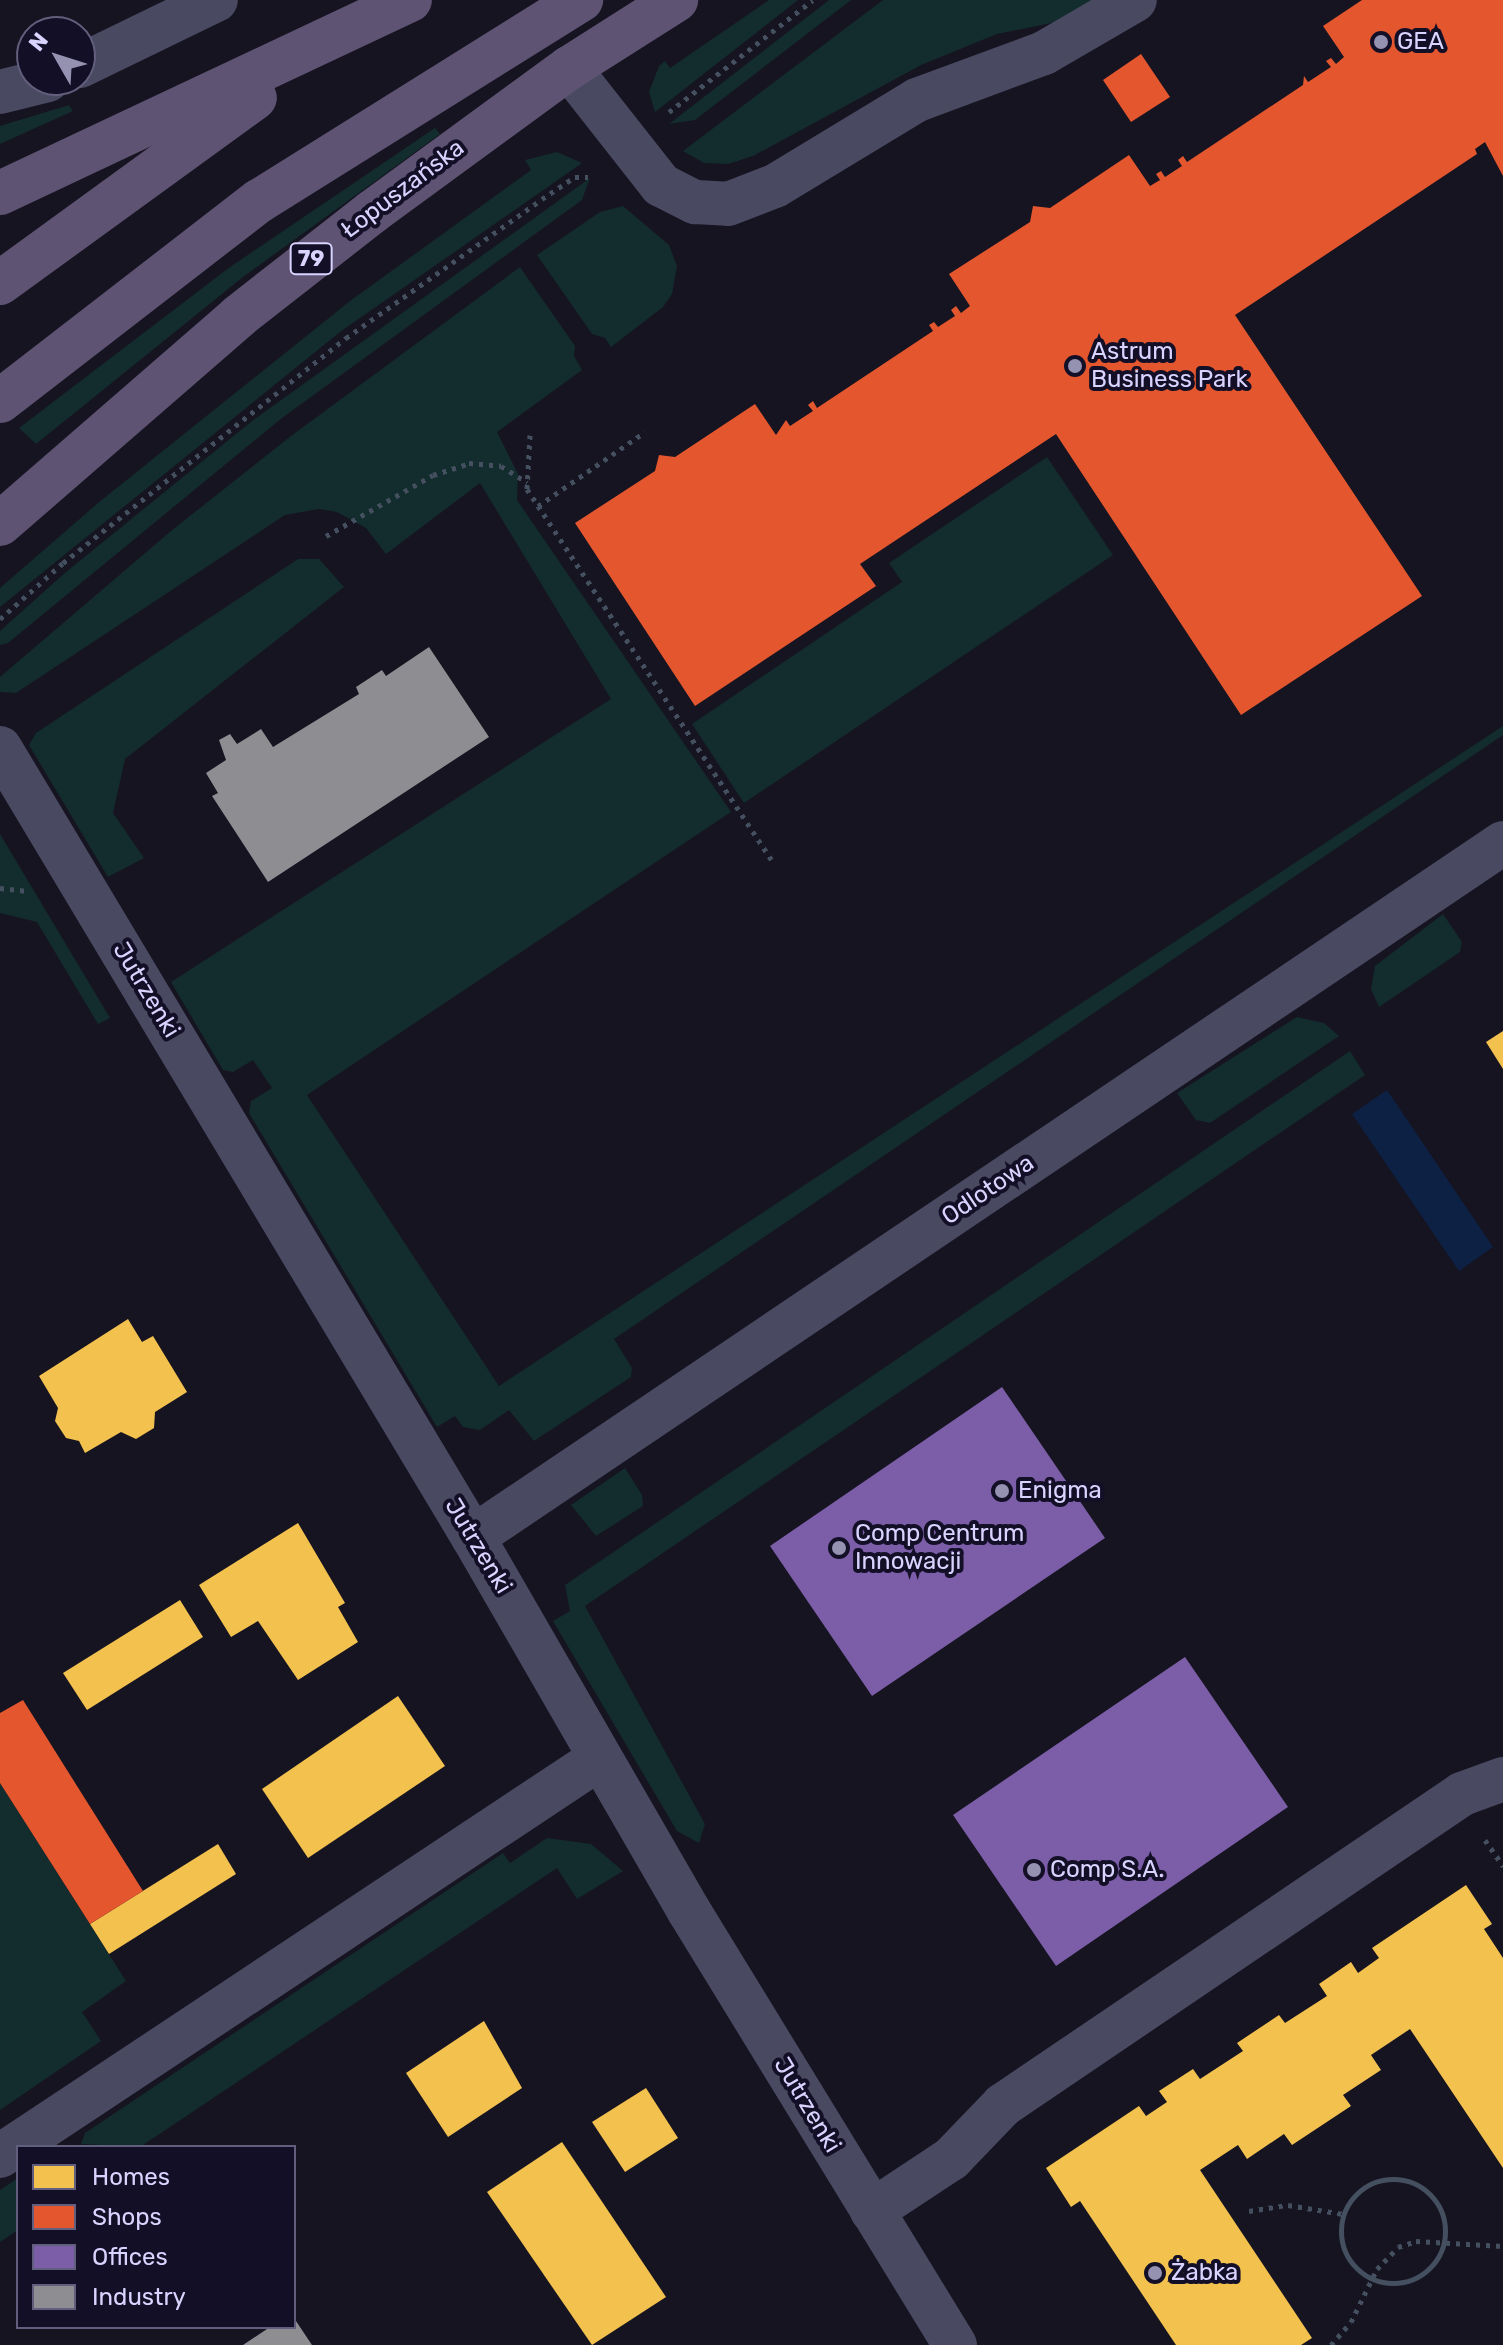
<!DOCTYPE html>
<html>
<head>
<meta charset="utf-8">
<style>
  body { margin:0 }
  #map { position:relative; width:1503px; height:2345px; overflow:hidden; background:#161421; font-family:Rubik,sans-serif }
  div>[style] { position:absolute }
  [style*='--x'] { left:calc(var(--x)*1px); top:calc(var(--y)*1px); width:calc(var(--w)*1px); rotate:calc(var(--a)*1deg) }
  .green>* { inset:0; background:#132c2d }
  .water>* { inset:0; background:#0d2144 }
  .homes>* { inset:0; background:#f2c14e }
  .shops>* { inset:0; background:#e4572e }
  .offices>* { inset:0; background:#7b5ea7 }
  .industry>* { inset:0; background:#8d8d92 }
  .path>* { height:5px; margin-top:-2.5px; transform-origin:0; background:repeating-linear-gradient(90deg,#44505f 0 4px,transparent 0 10px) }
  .path>.ring { margin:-2.5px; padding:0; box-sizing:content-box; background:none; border:5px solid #44505f; border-radius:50% }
  .minor>* { height:44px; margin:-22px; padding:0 22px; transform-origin:22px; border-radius:22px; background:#4a4962 }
  .major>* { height:44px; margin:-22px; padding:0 22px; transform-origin:22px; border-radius:22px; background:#5e5373 }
  .dots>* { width:22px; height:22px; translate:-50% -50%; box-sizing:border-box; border:4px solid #130f26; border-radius:50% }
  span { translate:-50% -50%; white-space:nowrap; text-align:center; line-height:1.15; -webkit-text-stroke:8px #130f26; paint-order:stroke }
  .shield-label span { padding:2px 6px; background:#130f26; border:2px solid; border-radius:6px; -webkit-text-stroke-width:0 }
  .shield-label { font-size:22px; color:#d9d4ff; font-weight:700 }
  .poi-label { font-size:24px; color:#d9d4ff }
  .left { translate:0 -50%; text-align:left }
  .street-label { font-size:24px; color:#d9d4ff }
  .legend { position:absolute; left:16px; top:2145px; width:280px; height:184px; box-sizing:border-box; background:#130f26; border:2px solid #625e7d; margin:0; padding:10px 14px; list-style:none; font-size:24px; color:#d9d4ff }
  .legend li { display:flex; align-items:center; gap:16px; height:40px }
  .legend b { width:40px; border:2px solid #625e7d }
  .north { position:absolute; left:16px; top:16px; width:80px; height:80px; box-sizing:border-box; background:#130f26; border:2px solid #625e7d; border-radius:50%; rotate:309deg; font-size:22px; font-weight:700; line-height:32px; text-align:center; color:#d9d4ff }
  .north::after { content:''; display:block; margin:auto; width:28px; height:36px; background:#9591b1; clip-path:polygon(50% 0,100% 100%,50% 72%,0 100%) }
</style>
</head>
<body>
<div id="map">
  <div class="green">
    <i style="clip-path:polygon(769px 0,798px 0,655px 112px,649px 92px,659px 66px,665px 61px,670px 68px)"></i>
    <i style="clip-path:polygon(829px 0,851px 0,695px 120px,669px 124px)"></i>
    <i style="clip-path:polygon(883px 0,1093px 0,1061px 21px,997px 34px,921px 65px,753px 156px,728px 164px,704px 163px,683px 151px)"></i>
    <i style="clip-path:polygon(69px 105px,73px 111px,0 144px,0 126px)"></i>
    <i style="clip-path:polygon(435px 128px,440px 134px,243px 277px,36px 444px,19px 428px,230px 267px)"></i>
    <i style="clip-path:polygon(557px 152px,582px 163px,340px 332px,0 607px,0 588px,98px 503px,350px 301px,531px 170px,525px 160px)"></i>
    <i style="clip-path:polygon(590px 178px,582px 200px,282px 418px,8px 643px,0 645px,0 631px,66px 572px,252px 421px)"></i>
    <i style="clip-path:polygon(623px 206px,669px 245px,677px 266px,672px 294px,663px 307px,611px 347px,605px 338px,592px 334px,537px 255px,600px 212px)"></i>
    <i style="clip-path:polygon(520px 267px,575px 346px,574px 356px,582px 370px,497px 432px,518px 474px,517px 500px,731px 812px,307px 1095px,499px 1386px,1503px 726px,1503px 735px,614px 1339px,632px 1368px,631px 1377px,534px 1441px,509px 1410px,480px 1430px,463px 1427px,455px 1416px,437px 1427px,249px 1113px,251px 1101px,272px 1088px,253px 1060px,233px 1072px,223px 1070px,171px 982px,611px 699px,480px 483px,386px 554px,366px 528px,337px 512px,319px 509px,285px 515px,16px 693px,0 692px,0 677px,171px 531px,291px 436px)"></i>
    <i style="clip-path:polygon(1047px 457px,1113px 555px,744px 803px,692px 724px,902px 582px,889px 563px)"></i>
    <i style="clip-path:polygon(298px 559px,319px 559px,344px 587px,125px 759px,113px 813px,144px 858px,108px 877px,29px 745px,36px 733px)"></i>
    <i style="clip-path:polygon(0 834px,110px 1018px,98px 1024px,37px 922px,0 913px)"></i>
    <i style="clip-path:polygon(1443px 914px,1462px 942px,1460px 952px,1379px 1007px,1371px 989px,1375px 966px)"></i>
    <i style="clip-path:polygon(1297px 1017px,1324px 1023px,1339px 1036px,1210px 1123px,1196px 1120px,1177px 1093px)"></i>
    <i style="clip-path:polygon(1350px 1051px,1365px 1075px,585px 1606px,705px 1824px,699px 1843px,677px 1831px,553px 1621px,570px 1611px,565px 1585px)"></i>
    <i style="clip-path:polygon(625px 1468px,642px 1495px,643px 1506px,596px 1536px,571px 1505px)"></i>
    <i style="clip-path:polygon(0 1783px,126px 1981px,82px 2012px,101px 2041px,0 2110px)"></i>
    <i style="clip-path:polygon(547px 1838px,591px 1844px,623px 1871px,577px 1899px,557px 1868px,140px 2147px,81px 2144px,85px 2133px,503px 1853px,510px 1863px)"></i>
    <i style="clip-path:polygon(18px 2178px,18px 2230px,0 2242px,0 2190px)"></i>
  </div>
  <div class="water">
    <i style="clip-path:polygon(1387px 1090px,1493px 1247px,1459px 1271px,1352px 1114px)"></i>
  </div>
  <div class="homes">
    <i style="clip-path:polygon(1503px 1031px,1503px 1069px,1486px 1042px)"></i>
    <i style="clip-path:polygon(128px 1319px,142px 1342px,153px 1336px,187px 1392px,155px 1412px,154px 1428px,136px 1439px,121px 1432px,85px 1453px,79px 1441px,66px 1438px,55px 1421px,58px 1408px,39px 1376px)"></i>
    <i style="clip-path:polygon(298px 1523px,345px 1603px,338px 1607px,358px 1642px,298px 1680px,258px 1621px,231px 1637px,199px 1585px)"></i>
    <i style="clip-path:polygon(180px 1600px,203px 1637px,87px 1710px,63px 1673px)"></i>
    <i style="clip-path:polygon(398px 1696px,445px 1766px,308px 1858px,262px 1789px)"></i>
    <i style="clip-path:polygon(218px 1844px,236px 1874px,109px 1954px,90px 1924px)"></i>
    <i style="clip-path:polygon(1466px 1885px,1492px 1924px,1484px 1929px,1503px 1958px,1503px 2168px,1410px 2029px,1371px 2055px,1381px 2070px,1343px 2095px,1351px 2106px,1292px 2145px,1284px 2134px,1247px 2159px,1238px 2145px,1200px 2170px,1312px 2338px,1301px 2345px,1176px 2345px,1080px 2201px,1071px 2207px,1046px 2168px,1139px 2106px,1146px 2116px,1167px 2102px,1159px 2091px,1193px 2069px,1200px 2079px,1243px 2051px,1237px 2043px,1279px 2015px,1285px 2023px,1327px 1996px,1319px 1984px,1351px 1962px,1358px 1973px,1379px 1958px,1372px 1948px)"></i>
    <i style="clip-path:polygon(484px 2021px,522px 2088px,448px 2137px,406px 2073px)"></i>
    <i style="clip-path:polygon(646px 2088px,678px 2138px,625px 2172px,592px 2122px)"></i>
    <i style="clip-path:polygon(562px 2142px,666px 2297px,592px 2345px,487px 2192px)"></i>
  </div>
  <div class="shops">
    <i style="clip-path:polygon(1362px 0,1503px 0,1503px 176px,1485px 142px,1475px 149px,1477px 154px,1235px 315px,1422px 596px,1241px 715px,1056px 434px,860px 564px,876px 586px,695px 706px,575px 523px,655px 471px,659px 455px,675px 457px,755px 404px,776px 435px,786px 420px,790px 426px,813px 411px,808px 405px,813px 401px,817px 408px,933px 331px,929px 325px,934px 322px,938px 327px,955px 316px,951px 310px,956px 306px,961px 313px,970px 306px,949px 274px,1030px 222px,1033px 206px,1050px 208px,1129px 155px,1150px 186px,1160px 180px,1156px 174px,1161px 171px,1165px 177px,1182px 166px,1178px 160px,1183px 156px,1187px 162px,1303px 85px,1304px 76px,1308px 82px,1331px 67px,1326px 61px,1331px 58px,1336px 64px,1344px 57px,1323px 26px)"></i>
    <i style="clip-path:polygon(1141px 54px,1170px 97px,1131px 122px,1103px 80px)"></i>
    <i style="clip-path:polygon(23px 1700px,143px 1891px,90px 1924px,0 1783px,0 1713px)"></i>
  </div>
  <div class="offices">
    <i style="clip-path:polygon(1002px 1387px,1105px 1538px,872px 1696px,770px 1546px)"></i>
    <i style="clip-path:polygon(1185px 1657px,1288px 1807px,1056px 1966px,953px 1815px)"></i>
  </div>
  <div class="industry">
    <i style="clip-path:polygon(429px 647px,489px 737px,268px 882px,212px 796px,218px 793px,206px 773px,226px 760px,219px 740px,230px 734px,237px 744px,261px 729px,273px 747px,359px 694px,356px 687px,382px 670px,386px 676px)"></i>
    <i style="clip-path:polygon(294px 2318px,312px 2345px,243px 2345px,270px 2327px,294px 2327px)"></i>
  </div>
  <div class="path">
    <i style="--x:669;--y:112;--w:182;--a:-37.9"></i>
    <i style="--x:530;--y:435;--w:54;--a:93.2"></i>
    <i style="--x:527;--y:489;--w:445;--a:56.6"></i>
    <i style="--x:538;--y:506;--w:130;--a:-34.7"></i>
    <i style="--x:326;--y:536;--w:123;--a:-29.7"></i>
    <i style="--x:433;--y:475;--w:38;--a:-18"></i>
    <i style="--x:469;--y:463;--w:32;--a:5"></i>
    <i style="--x:501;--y:466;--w:31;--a:32"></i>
    <i style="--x:0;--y:619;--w:84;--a:-41.6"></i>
    <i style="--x:63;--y:563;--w:362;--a:-38.5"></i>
    <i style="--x:346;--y:338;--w:240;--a:-35.3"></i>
    <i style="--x:542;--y:199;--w:40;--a:-34"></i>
    <i style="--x:575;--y:177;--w:13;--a:0"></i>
    <i style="--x:0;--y:888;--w:28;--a:6"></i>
    <i style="--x:1485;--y:1840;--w:32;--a:55"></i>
    <i class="ring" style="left:1341px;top:2179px;width:99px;height:99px"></i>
    <i style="--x:1249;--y:2211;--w:39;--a:-9"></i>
    <i style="--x:1288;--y:2205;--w:56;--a:9.3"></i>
    <i style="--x:1331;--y:2345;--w:30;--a:-49"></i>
    <i style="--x:1351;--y:2322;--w:59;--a:-63.9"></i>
    <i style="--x:1377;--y:2269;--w:30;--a:-46"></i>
    <i style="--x:1398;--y:2247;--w:19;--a:-18"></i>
    <i style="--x:1416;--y:2241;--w:87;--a:3.3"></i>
  </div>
  <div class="minor">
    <i style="--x:80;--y:66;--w:151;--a:-25.9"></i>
    <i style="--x:569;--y:68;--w:149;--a:51.8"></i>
    <i style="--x:661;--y:185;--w:38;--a:27"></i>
    <i style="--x:695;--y:202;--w:33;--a:3"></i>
    <i style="--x:728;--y:204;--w:50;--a:-21"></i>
    <i style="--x:775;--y:186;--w:166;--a:-31.2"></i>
    <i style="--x:917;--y:100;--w:135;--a:-20.3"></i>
    <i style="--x:1044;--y:53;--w:105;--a:-30.2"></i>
    <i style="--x:0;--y:92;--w:49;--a:-14"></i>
    <i style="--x:0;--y:748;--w:920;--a:59.06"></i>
    <i style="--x:473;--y:1537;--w:432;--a:60"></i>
    <i style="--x:689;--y:1911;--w:509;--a:58.5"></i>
    <i style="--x:473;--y:1537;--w:1242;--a:-33.97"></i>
    <i style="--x:0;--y:2156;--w:720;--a:-33.56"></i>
    <i style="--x:872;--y:2211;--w:95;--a:-33.4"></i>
    <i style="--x:951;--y:2159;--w:75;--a:-46.1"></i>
    <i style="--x:1003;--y:2105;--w:554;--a:-34.12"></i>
    <i style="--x:1462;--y:1794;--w:44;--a:-20.1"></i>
  </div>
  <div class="major">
    <i style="--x:0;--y:193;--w:453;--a:-25.2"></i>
    <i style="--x:0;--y:283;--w:315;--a:-36"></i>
    <i style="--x:0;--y:401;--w:327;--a:-37.7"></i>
    <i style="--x:259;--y:201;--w:380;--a:-32"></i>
    <i style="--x:0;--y:524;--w:317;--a:-41"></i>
    <i style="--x:239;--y:316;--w:169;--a:-38"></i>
    <i style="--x:372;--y:212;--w:244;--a:-36.2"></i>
    <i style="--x:569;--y:68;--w:127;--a:-32.4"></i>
  </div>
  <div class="dots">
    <i style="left:1381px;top:42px;background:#9591b1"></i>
    <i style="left:1075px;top:366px;background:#9591b1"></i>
    <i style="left:1002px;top:1491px;background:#9591b1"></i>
    <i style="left:839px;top:1548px;background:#9591b1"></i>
    <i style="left:1034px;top:1870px;background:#9591b1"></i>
    <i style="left:1155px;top:2273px;background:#9591b1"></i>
  </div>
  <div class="shield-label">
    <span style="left:311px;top:259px">79</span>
  </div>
  <div class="poi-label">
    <span class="left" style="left:1397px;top:42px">GEA</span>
    <span class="left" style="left:1091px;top:366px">Astrum<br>Business Park</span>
    <span class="left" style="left:1018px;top:1491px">Enigma</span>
    <span class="left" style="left:855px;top:1548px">Comp Centrum<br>Innowacji</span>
    <span class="left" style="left:1050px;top:1870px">Comp S.A.</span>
    <span class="left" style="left:1171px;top:2273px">Żabka</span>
  </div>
  <div class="street-label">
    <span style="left:403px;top:189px;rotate:-37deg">Łopuszańska</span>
    <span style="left:146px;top:990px;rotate:59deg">Jutrzenki</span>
    <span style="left:988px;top:1190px;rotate:-34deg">Odlotowa</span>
    <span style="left:478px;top:1546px;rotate:59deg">Jutrzenki</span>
    <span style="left:807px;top:2105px;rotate:59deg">Jutrzenki</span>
  </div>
  <ul class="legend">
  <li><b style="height:22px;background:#f2c14e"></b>Homes</li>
  <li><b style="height:22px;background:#e4572e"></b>Shops</li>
  <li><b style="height:22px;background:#7b5ea7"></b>Offices</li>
  <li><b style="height:22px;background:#8d8d92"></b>Industry</li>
  </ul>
  <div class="north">N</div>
</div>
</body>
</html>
